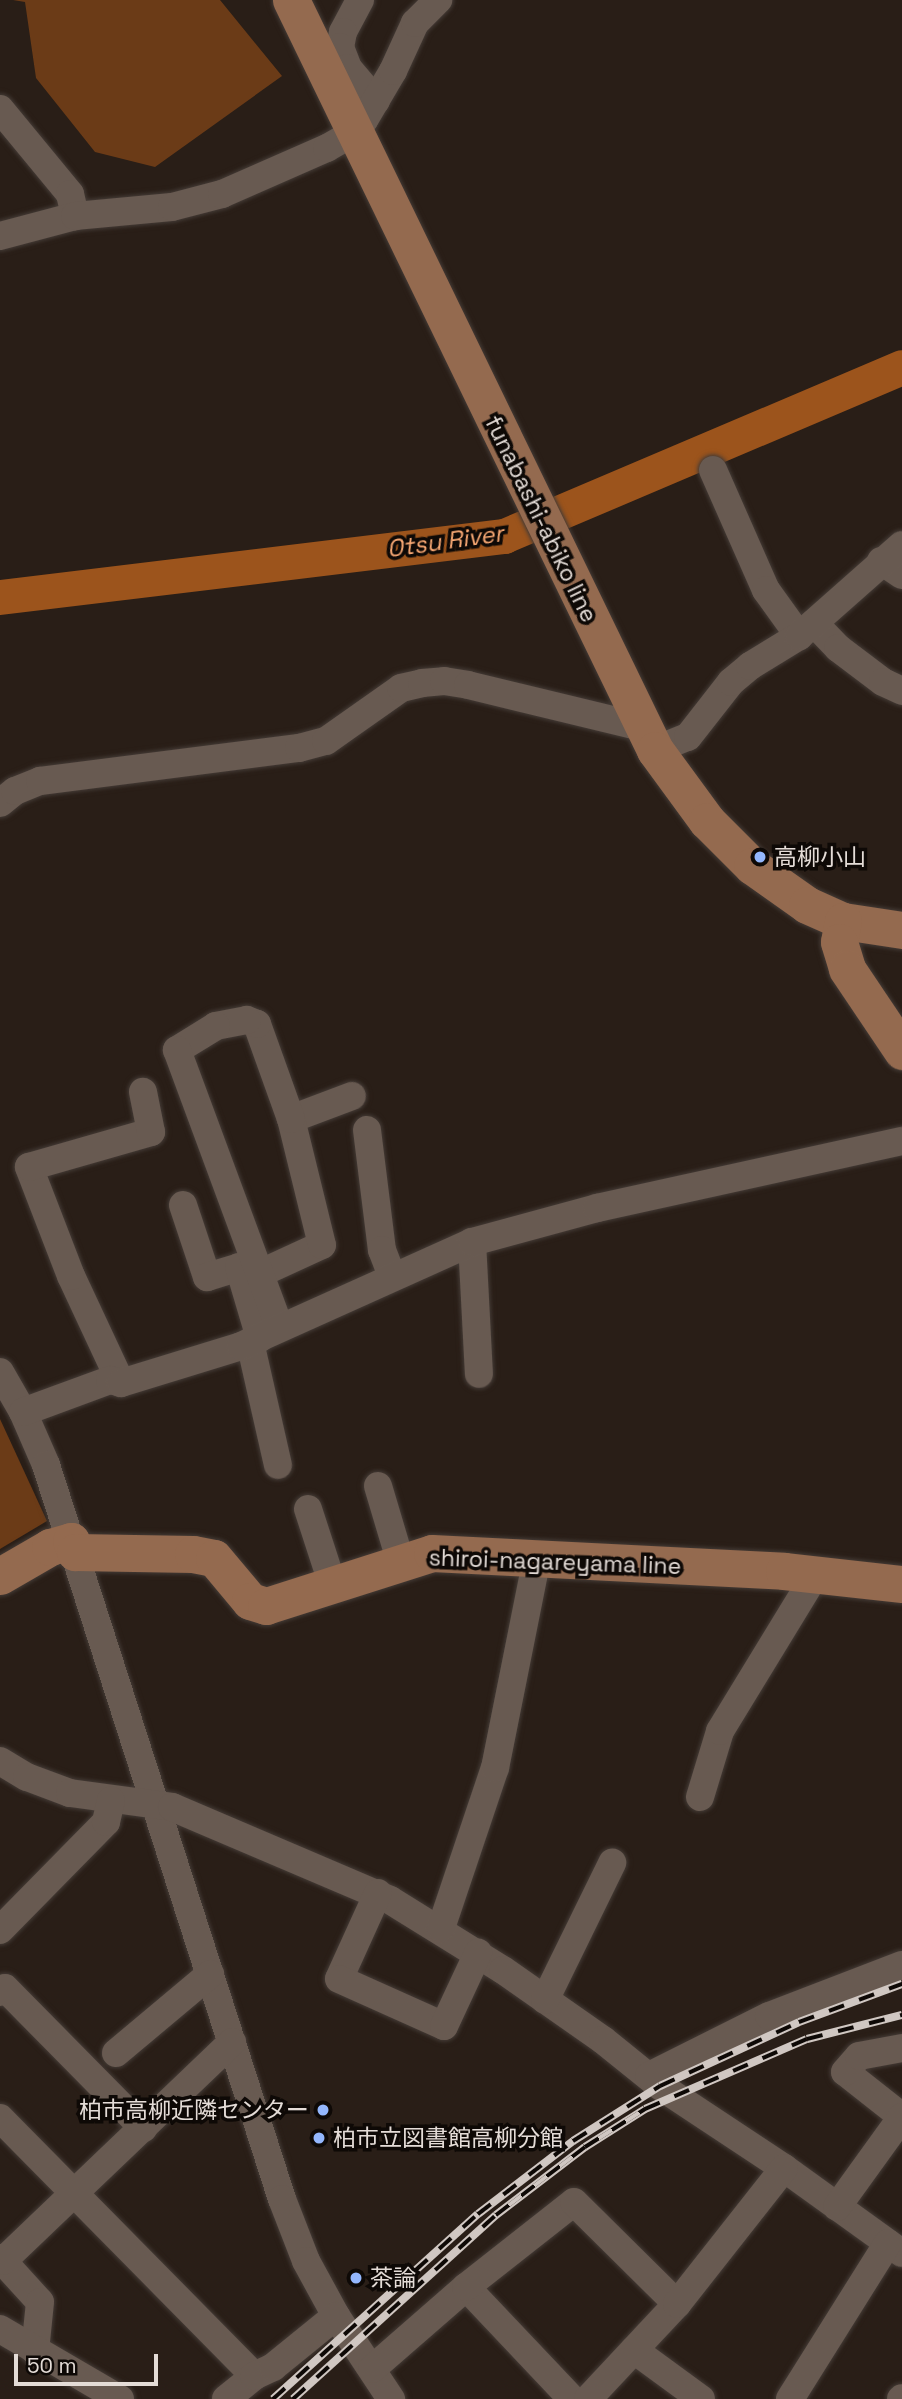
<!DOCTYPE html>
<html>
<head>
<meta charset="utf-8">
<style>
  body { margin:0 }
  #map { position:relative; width:902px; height:2399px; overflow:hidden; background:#291e17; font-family:"Space Grotesk","Noto Sans JP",sans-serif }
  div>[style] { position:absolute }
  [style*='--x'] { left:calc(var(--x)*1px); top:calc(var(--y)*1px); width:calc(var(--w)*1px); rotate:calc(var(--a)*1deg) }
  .green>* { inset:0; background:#6b3b17 }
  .river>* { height:35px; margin:-17.5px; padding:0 17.5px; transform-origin:17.5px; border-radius:17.5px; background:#9c541c }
  .roads { filter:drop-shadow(0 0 2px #443b36) drop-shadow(0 0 2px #443b36) }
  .minor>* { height:28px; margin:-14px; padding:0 14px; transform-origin:14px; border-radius:14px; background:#685a51 }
  .major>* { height:37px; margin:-18.5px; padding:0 18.5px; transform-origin:18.5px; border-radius:18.5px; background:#946a4f }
  .rail>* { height:8px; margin-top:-4px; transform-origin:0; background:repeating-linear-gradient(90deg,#0e0906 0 16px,#d0c7c2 0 32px); box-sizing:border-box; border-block:2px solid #d0c7c2 }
  .dots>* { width:19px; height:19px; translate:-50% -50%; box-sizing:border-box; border:4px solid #0e0906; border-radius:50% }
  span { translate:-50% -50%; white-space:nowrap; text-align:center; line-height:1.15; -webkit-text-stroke:7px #0e0906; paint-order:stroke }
  .street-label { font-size:23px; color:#e4dcd7 }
  .poi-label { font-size:23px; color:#e4dcd7 }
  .left { translate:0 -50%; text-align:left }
  .right { translate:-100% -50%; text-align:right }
  .water-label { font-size:24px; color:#f9a974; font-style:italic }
  .scale { position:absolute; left:14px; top:2354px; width:144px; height:32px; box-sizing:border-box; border:4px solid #e4dcd7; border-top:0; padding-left:9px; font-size:21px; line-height:24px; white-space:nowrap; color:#e4dcd7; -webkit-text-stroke:5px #0e0906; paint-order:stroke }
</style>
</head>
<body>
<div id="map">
  <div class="green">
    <i style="clip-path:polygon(13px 0,220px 0,282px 76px,155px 167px,95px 152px,36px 78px,25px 2px)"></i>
    <i style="clip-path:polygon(0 1419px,47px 1521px,0 1549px)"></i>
  </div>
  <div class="river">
    <i style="--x:0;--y:597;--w:508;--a:-6.9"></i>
    <i style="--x:504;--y:536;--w:432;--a:-23"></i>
  </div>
  <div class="roads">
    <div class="minor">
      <i style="--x:360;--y:0;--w:36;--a:118"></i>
      <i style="--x:343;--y:32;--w:15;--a:101"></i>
      <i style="--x:340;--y:47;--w:22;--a:69"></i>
      <i style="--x:348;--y:68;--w:43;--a:49.7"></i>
      <i style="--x:0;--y:109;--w:110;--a:50.5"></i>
      <i style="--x:70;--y:194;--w:23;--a:77"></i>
      <i style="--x:0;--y:236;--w:78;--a:-14.9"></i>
      <i style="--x:75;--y:216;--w:97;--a:-5.3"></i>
      <i style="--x:172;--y:207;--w:52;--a:-14.6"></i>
      <i style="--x:222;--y:194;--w:115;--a:-23.7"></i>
      <i style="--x:327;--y:148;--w:30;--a:-30"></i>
      <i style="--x:353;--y:133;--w:17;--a:-50"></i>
      <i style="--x:364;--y:120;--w:57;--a:-59.4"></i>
      <i style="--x:393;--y:71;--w:53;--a:-65.4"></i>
      <i style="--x:415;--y:23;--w:33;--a:-45"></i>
      <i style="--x:713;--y:470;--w:131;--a:66.2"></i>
      <i style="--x:766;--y:590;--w:57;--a:54.3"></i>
      <i style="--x:881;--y:561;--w:25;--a:34"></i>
      <i style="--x:814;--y:623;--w:35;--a:46"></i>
      <i style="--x:838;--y:648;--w:56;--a:37.1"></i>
      <i style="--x:883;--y:682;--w:21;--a:25"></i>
      <i style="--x:655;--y:750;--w:35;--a:-22"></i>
      <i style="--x:688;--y:737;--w:70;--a:-52"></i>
      <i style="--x:731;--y:682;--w:25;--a:-40"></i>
      <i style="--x:750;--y:666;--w:57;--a:-31.5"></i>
      <i style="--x:799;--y:636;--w:137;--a:-41.5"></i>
      <i style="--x:0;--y:803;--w:19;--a:-39"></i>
      <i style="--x:15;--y:791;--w:27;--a:-22"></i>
      <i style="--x:40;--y:781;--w:261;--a:-7.3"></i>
      <i style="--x:299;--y:748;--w:28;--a:-15"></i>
      <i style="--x:326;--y:741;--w:92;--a:-35.2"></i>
      <i style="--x:401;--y:688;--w:22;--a:-13"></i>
      <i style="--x:422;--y:683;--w:22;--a:-5"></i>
      <i style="--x:444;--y:681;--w:24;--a:9"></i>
      <i style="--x:468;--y:685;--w:179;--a:13.6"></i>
      <i style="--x:291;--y:1119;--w:65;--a:-20.7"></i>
      <i style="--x:367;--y:1130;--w:121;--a:82.9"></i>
      <i style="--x:382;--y:1250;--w:28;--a:69"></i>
      <i style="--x:183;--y:1205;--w:76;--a:71.6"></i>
      <i style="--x:207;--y:1277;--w:34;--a:-17"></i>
      <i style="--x:239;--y:1267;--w:74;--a:73.5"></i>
      <i style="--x:472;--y:1242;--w:132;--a:87"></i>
      <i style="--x:261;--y:1273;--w:67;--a:-24.7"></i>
      <i style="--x:322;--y:1245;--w:130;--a:-103.8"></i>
      <i style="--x:291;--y:1119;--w:101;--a:-109.7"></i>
      <i style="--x:257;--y:1024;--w:11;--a:-158"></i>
      <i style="--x:247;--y:1020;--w:32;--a:169"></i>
      <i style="--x:216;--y:1026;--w:46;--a:148.4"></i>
      <i style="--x:177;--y:1050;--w:296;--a:69.7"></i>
      <i style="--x:250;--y:1342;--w:126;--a:77.2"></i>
      <i style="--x:0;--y:1372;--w:46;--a:60.1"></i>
      <i style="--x:23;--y:1412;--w:58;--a:66.5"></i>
      <i style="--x:46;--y:1465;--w:771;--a:72.18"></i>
      <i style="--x:282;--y:2199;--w:66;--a:68.8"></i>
      <i style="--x:306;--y:2261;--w:63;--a:61.4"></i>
      <i style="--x:336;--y:2316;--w:100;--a:56.5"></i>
      <i style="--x:121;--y:1383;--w:118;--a:-115"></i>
      <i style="--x:71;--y:1276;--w:117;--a:-111.1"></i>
      <i style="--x:29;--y:1167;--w:127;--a:-16"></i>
      <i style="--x:151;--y:1132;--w:41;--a:-101.3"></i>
      <i style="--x:23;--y:1412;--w:93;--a:-20.2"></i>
      <i style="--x:110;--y:1380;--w:11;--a:15"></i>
      <i style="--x:121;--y:1383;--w:126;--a:-17.1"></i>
      <i style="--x:241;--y:1346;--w:253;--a:-24.2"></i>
      <i style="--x:472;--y:1242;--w:130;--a:-15.2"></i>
      <i style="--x:597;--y:1208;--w:312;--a:-12.4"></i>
      <i style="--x:378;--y:1486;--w:80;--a:73.4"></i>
      <i style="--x:308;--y:1509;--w:81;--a:72"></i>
      <i style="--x:0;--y:1761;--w:31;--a:31"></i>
      <i style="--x:27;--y:1777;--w:46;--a:20.4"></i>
      <i style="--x:70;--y:1793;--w:103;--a:7.8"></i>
      <i style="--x:172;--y:1807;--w:237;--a:23.1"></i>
      <i style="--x:390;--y:1900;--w:133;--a:31.8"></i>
      <i style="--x:503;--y:1970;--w:122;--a:35"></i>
      <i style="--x:603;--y:2040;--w:73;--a:38.9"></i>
      <i style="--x:660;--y:2086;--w:149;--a:33.5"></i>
      <i style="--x:784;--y:2168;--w:145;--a:35.8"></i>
      <i style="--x:700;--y:1797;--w:69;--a:-73.1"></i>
      <i style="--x:720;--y:1731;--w:184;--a:-58.6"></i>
      <i style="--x:378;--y:1893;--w:94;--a:114.4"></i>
      <i style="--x:339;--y:1979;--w:115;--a:24.1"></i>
      <i style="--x:444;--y:2026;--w:81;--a:-65"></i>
      <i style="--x:441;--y:1928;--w:169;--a:-71.4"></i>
      <i style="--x:495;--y:1768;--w:214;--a:-78.7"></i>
      <i style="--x:0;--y:1930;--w:151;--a:-45.5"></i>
      <i style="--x:106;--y:1822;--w:22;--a:-77"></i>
      <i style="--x:0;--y:1992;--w:6;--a:-39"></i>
      <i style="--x:5;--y:1988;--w:197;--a:45.4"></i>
      <i style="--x:545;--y:2000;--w:153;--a:-63.9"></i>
      <i style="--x:116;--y:2053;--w:123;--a:-40"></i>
      <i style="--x:649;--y:2076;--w:134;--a:-26.6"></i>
      <i style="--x:769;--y:2016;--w:142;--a:-21"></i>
      <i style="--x:901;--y:2116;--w:71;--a:-141.8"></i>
      <i style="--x:845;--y:2072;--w:21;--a:-49"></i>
      <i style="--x:859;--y:2056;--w:44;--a:-10.5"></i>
      <i style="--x:0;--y:2118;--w:362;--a:45.4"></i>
      <i style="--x:837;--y:2207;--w:111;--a:-54.2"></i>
      <i style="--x:0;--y:2258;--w:59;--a:47.7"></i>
      <i style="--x:40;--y:2302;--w:49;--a:95.8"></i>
      <i style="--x:3;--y:2261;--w:317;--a:-43.7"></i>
      <i style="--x:466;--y:2287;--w:154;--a:46.6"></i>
      <i style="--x:0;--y:2329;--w:139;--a:30.3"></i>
      <i style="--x:634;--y:2350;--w:83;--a:36.2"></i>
      <i style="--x:372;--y:2369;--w:125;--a:-41.1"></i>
      <i style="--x:466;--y:2287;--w:137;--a:-38.2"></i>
      <i style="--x:574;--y:2202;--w:145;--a:44.7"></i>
      <i style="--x:226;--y:2399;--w:36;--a:-39"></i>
      <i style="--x:254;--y:2376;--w:21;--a:-25"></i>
      <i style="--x:273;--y:2367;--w:81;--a:-39"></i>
      <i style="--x:588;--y:2399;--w:130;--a:-46.9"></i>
      <i style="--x:677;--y:2304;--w:173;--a:-51.8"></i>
      <i style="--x:790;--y:2399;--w:184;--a:-57.9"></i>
      <i style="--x:901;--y:2399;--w:1;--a:-45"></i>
    </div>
    <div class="major">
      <i style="--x:291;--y:0;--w:834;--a:64.11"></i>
      <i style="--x:655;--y:750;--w:88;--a:53.8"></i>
      <i style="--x:707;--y:821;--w:64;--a:45"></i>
      <i style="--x:752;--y:866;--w:67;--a:35.3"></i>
      <i style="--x:807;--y:905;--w:39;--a:24"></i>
      <i style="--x:843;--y:921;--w:60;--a:8.7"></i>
      <i style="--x:843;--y:921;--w:21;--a:101"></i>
      <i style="--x:839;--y:942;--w:28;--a:73"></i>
      <i style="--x:847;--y:969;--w:99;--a:56.1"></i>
      <i style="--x:0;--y:1576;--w:58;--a:-30.1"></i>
      <i style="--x:50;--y:1547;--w:22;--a:-16"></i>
      <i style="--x:71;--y:1541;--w:12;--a:70"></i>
      <i style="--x:75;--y:1552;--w:118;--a:1"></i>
      <i style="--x:193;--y:1554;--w:21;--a:11"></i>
      <i style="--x:214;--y:1558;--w:56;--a:50.1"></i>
      <i style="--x:250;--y:1601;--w:17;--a:17"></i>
      <i style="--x:266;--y:1606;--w:174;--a:-17.7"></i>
      <i style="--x:432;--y:1553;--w:352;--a:2.9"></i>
      <i style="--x:784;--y:1571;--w:119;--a:6.3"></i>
    </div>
  </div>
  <div class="rail">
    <i style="--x:273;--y:2399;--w:276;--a:-42.1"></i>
    <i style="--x:478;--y:2214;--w:120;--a:-37.5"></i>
    <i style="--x:573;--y:2141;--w:103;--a:-32.3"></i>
    <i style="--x:660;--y:2086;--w:153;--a:-24.7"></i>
    <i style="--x:799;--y:2022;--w:110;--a:-20.3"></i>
    <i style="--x:293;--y:2399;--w:274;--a:-42.2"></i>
    <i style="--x:496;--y:2215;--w:112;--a:-37.4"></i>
    <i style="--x:585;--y:2147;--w:71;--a:-32.3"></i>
    <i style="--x:645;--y:2109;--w:176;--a:-23.4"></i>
    <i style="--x:807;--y:2039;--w:98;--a:-14.2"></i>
  </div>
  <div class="dots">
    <i style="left:760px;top:857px;background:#94b7fd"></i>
    <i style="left:323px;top:2110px;background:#94b7fd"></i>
    <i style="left:319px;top:2138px;background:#94b7fd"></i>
    <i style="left:356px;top:2278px;background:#94b7fd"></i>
  </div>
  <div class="street-label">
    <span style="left:541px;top:519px;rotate:64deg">funabashi-abiko line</span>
    <span style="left:555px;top:1562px;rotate:2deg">shiroi-nagareyama line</span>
  </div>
  <div class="poi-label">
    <span class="left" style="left:774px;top:857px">高柳小山</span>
    <span class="right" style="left:309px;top:2110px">柏市高柳近隣センター</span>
    <span class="left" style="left:333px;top:2138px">柏市立図書館高柳分館</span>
    <span class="left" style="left:370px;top:2278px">茶論</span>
  </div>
  <div class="water-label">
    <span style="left:445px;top:541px;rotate:-8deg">Otsu River</span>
  </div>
  <div class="scale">50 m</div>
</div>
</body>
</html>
